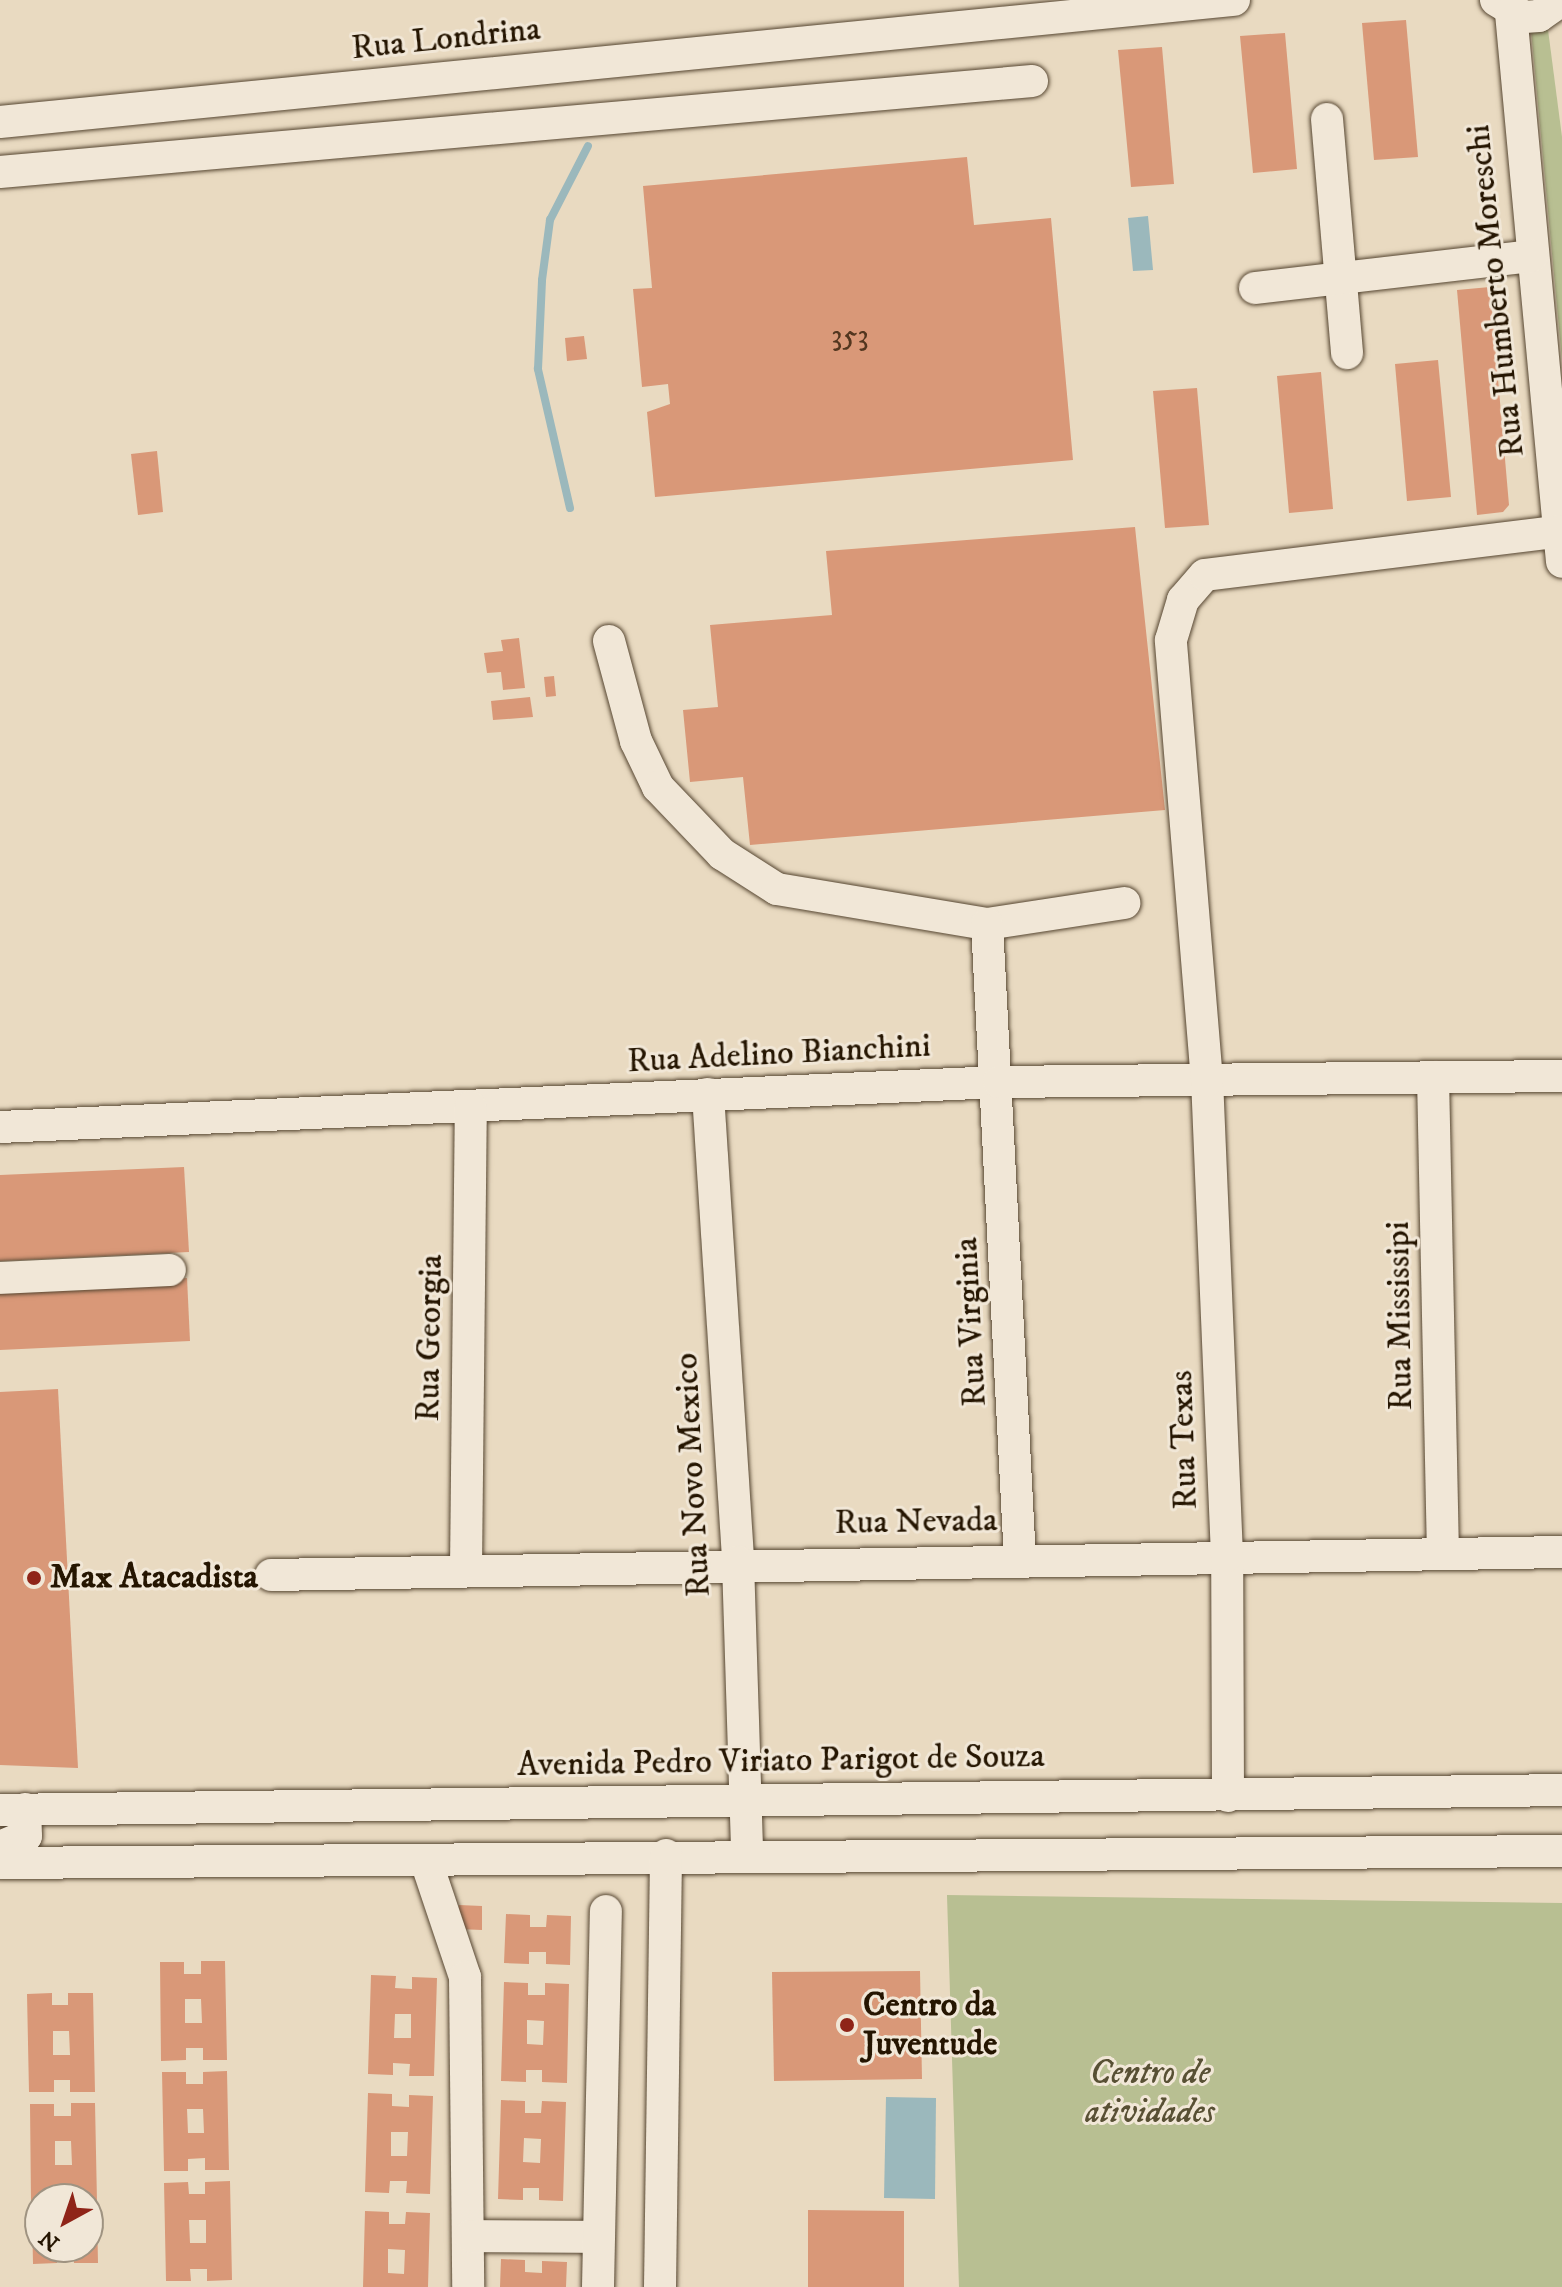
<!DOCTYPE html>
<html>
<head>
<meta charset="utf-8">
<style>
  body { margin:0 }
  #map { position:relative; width:1562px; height:2287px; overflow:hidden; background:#e9dac1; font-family:"IM FELL DW Pica",serif }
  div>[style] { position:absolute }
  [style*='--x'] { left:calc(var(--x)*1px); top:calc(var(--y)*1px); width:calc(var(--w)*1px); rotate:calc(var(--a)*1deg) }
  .green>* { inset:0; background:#b8bf92 }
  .water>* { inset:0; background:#9bb8bc }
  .stream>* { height:8px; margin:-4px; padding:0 4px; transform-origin:4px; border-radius:4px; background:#9bb8bc }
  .building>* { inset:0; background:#d99878 }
  .roads { filter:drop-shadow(0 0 2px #564631) drop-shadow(0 0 2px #564631) }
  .minor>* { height:32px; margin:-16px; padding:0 16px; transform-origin:16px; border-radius:16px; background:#f1e7d7 }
  .dots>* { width:22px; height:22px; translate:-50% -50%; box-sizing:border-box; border:4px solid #f1e7d7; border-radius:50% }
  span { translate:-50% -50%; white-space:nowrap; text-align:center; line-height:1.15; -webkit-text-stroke:6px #f1e7d7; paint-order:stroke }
  .number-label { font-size:30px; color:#52361f }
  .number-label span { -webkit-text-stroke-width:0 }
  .street-label { font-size:34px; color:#251501 }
  .poi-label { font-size:34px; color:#251501; font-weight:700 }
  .left { translate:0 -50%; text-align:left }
  .park-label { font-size:34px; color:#585034; font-style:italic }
  .north { position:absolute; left:24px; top:2183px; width:80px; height:80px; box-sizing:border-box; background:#f1e7d7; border:2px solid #9f9381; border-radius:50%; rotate:220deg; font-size:22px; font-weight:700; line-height:32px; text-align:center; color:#251501 }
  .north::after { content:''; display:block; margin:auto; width:28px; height:36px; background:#8f2418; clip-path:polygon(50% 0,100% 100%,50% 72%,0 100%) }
</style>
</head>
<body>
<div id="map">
  <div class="green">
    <i style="clip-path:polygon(1547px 22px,1562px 137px,1562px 360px,1531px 30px)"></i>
    <i style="clip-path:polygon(947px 1895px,1562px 1903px,1562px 2287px,959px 2287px)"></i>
  </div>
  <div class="water">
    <i style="clip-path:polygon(1148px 216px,1153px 270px,1133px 271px,1128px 218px)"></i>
    <i style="clip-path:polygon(886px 2097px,936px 2098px,935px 2199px,884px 2198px)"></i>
  </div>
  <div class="stream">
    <i style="--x:570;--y:508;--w:143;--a:-103"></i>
    <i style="--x:538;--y:369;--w:89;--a:-87.4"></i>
    <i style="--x:542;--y:280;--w:61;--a:-82.4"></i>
    <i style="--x:550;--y:220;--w:83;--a:-62.8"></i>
  </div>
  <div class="building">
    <i style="clip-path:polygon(1406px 20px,1418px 157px,1374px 160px,1362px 23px)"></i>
    <i style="clip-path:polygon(1285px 33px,1297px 169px,1253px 173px,1240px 36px)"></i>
    <i style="clip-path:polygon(1162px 47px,1174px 184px,1131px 187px,1118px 50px)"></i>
    <i style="clip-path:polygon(967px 157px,974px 225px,1051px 218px,1073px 460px,655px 497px,647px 412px,670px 404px,668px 384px,642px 387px,633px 289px,652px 288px,643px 186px)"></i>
    <i style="clip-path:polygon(1490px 287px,1509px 505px,1503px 512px,1477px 515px,1457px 290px)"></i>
    <i style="clip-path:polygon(584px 336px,587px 359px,567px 361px,565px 338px)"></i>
    <i style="clip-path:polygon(1438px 360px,1451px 497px,1407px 501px,1395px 364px)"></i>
    <i style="clip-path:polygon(1321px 372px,1333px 509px,1289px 513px,1277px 376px)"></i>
    <i style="clip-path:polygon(1197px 388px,1209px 525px,1165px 528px,1153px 391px)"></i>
    <i style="clip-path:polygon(157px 451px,163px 512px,138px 515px,131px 454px)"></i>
    <i style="clip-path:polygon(1135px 527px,1165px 810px,750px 845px,743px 777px,690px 782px,683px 710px,718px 707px,710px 625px,832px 615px,826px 551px)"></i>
    <i style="clip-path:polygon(519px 638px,525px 688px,503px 690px,501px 672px,487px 673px,484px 653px,503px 651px,501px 640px)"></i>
    <i style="clip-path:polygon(554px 676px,556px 696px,546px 697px,544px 677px)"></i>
    <i style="clip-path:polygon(530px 697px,533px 717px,493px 720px,491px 701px)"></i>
    <i style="clip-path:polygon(184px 1167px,189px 1252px,0 1261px,0 1175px)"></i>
    <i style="clip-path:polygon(187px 1278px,190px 1341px,0 1350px,0 1288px)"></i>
    <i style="clip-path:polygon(58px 1389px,78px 1768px,0 1765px,0 1392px)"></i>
    <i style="clip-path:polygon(459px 1905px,482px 1906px,482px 1930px,458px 1929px)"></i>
    <i style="clip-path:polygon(506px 1914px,530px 1915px,530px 1927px,546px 1927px,547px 1915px,571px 1916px,570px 1965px,546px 1964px,546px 1952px,529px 1952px,529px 1964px,504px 1963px)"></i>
    <i style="clip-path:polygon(evenodd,201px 1961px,225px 1961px,227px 2060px,203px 2060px,203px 2048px,186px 2048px,186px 2060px,161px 2061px,160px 1962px,184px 1962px,184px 1974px,201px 1974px,201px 1961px,185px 1999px,201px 1999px,202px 2023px,185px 2023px,185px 1999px)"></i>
    <i style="clip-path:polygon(920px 1971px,922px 2079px,774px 2081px,772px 1972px)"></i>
    <i style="clip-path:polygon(evenodd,371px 1975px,396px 1976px,395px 1988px,412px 1989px,412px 1977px,437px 1978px,434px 2076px,409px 2076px,410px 2064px,393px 2063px,393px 2075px,368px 2074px,371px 1975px,395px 2014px,411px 2014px,411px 2038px,394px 2038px,395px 2014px)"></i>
    <i style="clip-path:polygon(evenodd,504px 1982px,528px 1983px,528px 1995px,545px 1995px,545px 1983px,569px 1984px,567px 2083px,542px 2082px,542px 2070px,526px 2070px,526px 2082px,501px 2081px,504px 1982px,527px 2020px,544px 2021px,543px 2045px,527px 2044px,527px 2020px)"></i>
    <i style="clip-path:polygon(evenodd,52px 1993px,52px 2005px,68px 2005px,68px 1993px,93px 1993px,95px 2092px,70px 2092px,70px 2080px,54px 2080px,54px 2092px,29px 2092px,27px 1994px,52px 1993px,53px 2031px,69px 2031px,70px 2055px,53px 2055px,53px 2031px)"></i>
    <i style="clip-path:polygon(evenodd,227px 2071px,229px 2170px,205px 2170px,205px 2158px,188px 2159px,188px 2171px,164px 2171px,162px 2072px,186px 2072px,186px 2084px,203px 2084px,203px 2072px,227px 2071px,187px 2109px,203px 2109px,204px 2133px,188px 2133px,187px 2109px)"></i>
    <i style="clip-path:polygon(evenodd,368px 2093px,392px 2094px,392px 2106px,409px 2107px,409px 2095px,433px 2096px,430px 2194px,406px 2193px,407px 2181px,390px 2181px,389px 2193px,365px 2192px,368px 2093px,391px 2132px,408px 2132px,407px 2156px,391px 2156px,391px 2132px)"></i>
    <i style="clip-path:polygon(evenodd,501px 2100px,525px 2101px,525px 2113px,541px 2113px,542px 2101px,566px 2102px,563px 2201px,539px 2200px,539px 2188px,523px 2188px,523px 2200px,498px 2199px,501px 2100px,524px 2138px,541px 2139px,540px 2163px,523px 2162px,524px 2138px)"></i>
    <i style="clip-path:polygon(evenodd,71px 2103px,95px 2103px,97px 2202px,56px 2191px,56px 2199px,31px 2203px,30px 2104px,54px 2104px,54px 2116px,71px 2116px,71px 2103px,55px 2141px,71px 2141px,72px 2165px,55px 2165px,55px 2141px)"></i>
    <i style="clip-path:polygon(evenodd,230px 2181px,232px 2280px,207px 2281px,207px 2269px,190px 2269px,191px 2281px,166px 2281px,164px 2183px,188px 2182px,189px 2194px,205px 2194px,205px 2182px,230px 2181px,189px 2220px,206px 2220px,206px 2243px,190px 2243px,189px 2220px)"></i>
    <i style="clip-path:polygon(808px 2210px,904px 2211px,904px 2287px,808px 2287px)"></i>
    <i style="clip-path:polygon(evenodd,365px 2211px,389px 2212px,389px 2224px,405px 2224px,406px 2212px,430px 2213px,428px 2287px,363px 2287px,365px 2211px,388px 2249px,405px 2250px,404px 2274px,388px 2273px,388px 2249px)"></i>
    <i style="clip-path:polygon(32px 2214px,40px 2214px,40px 2247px,88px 2247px,88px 2214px,97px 2214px,98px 2263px,74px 2263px,73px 2251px,57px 2251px,57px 2263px,33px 2264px)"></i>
    <i style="clip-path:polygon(501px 2259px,525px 2260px,525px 2272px,542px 2273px,542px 2261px,567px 2262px,566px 2287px,500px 2287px)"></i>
  </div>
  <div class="roads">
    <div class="minor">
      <i style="--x:1496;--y:0;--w:33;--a:31"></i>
      <i style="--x:1524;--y:17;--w:15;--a:-4"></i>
      <i style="--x:1539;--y:16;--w:28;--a:-35"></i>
      <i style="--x:1511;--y:13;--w:551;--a:84.69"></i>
      <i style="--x:1327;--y:119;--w:235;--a:85.1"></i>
      <i style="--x:0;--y:122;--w:1240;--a:-5.65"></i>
      <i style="--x:0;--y:172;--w:1036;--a:-5.04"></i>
      <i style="--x:1255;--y:288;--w:279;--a:-6.6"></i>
      <i style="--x:609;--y:641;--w:104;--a:74.9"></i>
      <i style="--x:636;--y:741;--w:51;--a:64.4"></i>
      <i style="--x:658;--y:787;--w:93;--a:46.3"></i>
      <i style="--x:722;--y:854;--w:65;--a:32.5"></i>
      <i style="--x:777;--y:889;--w:213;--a:9.5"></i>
      <i style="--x:987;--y:924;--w:139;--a:-8.7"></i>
      <i style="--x:987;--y:924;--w:636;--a:87.03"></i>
      <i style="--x:1433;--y:1077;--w:476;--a:88.8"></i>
      <i style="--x:708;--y:1094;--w:469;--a:86.3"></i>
      <i style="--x:738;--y:1562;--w:291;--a:88.2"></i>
      <i style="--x:0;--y:1127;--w:1000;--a:-2.58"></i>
      <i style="--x:999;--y:1082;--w:563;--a:-0.61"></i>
      <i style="--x:0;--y:1278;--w:170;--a:-2.7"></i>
      <i style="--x:466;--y:1569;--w:462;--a:-89.4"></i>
      <i style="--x:271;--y:1575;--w:1291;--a:-1.02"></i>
      <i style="--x:1228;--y:1796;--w:240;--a:-90.2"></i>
      <i style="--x:1227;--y:1556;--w:475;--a:-92.4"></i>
      <i style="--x:1207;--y:1081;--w:442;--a:-94.7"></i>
      <i style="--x:1171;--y:640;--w:42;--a:-73.3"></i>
      <i style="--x:1183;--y:600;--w:33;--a:-49"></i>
      <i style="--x:1205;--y:575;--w:360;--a:-7"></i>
      <i style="--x:0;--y:1810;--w:1562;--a:-0.73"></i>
      <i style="--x:0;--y:1847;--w:28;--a:-23"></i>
      <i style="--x:26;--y:1836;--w:27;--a:-92"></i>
      <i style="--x:426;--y:1861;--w:122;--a:71.4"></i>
      <i style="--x:465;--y:1977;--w:310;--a:89.4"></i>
      <i style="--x:0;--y:1863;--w:1562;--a:-0.44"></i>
      <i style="--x:470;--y:2236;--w:129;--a:0.4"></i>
      <i style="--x:598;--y:2287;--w:376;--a:-88.8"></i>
      <i style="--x:660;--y:2287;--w:432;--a:-89.2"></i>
    </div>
  </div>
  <div class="dots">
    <i style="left:34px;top:1578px;background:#8f2418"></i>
    <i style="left:847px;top:2025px;background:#8f2418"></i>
  </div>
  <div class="number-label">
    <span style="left:850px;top:337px">353</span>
  </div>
  <div class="street-label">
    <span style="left:446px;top:39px;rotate:-6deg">Rua Londrina</span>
    <span style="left:1496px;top:291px;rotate:-96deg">Rua Humberto Moreschi</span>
    <span style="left:779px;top:1054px;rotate:-3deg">Rua Adelino Bianchini</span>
    <span style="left:1400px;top:1316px;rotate:-91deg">Rua Mississipi</span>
    <span style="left:971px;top:1322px;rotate:-93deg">Rua Virginia</span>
    <span style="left:430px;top:1338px;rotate:-89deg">Rua Georgia</span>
    <span style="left:1184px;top:1440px;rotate:-92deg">Rua Texas</span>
    <span style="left:693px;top:1475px;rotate:-93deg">Rua Novo Mexico</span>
    <span style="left:916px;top:1522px;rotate:-1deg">Rua Nevada</span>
    <span style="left:781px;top:1761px;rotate:-1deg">Avenida Pedro Viriato Parigot de Souza</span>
  </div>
  <div class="poi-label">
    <span class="left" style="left:50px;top:1578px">Max Atacadista</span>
    <span class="left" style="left:863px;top:2025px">Centro da<br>Juventude</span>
  </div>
  <div class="park-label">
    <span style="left:1150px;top:2093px">Centro de<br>atividades</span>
  </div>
  <div class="north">N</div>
</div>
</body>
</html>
